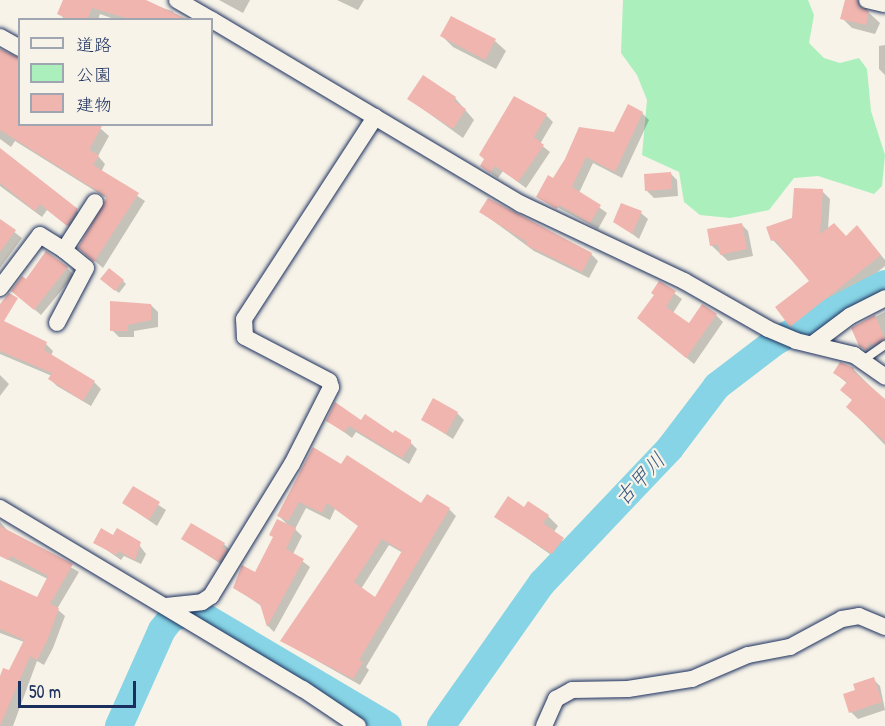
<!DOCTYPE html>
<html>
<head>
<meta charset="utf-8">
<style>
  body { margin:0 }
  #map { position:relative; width:885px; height:726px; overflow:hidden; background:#f7f3e8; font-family:"Patrick Hand","Klee One",sans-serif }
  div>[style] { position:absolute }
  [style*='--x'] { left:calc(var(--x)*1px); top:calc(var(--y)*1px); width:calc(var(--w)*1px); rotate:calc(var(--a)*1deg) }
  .green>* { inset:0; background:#abf0bc }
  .shadow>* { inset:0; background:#0003 }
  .river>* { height:28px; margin:-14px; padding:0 14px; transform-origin:14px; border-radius:14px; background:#86d4e5 }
  .building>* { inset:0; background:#f0b5ae }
  .roads { filter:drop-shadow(0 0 2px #1b2f5e) drop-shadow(0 0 2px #1b2f5e) }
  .service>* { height:8px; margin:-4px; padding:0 4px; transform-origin:4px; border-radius:4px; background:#f7f3e8 }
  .minor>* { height:16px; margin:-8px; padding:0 8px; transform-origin:8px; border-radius:8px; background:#f7f3e8 }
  span { translate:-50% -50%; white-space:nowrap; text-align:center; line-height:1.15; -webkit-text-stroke:4.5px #f7f3e8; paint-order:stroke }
  .water-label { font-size:21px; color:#365880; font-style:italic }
  .legend { position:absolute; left:18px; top:18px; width:195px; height:108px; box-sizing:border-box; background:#f7f3e8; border:2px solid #9fa5b1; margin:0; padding:8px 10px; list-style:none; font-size:18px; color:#1b2f5e }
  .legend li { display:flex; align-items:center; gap:12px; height:30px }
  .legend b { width:30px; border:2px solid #9fa5b1 }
  .scale { position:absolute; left:18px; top:681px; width:118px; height:27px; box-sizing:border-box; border:3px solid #1b2f5e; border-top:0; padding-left:8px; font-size:18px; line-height:21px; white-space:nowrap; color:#1b2f5e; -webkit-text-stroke:4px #f7f3e8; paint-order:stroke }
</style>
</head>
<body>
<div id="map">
  <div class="green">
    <i style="clip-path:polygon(623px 0,808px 0,814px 15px,809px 43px,824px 58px,840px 63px,859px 58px,867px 69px,871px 111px,885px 155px,882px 186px,874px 194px,818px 176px,794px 178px,769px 210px,730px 218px,700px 215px,684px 202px,679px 172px,642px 155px,647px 100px,637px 75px,621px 53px)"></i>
  </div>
  <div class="shadow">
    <i style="clip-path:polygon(65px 0,137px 0,172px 11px,179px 18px,117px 20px,100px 14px,98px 20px,65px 20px,59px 13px)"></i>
    <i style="clip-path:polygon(219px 0,250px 0,243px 13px)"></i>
    <i style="clip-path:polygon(337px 0,364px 0,358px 10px)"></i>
    <i style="clip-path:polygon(847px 0,878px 0,868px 3px,867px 11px,880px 23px,875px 34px,852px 28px,842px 18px)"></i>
    <i style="clip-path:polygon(442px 36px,495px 41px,506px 51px,496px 69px,453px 47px)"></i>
    <i style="clip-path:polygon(885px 45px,885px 75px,879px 69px,879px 46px)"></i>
    <i style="clip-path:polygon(0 51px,20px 124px,93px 124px,101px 129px,109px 136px,98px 156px,105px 164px,101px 172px,145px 201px,103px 268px,88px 255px,108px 199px,15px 141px,11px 147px,0 139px)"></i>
    <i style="clip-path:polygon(423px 77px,455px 98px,474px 120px,463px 138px,409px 99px)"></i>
    <i style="clip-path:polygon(642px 113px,649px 120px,622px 178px,593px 163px,579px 193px,607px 213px,598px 229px,538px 197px,554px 180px)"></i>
    <i style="clip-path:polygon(546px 115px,553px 122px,540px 144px,550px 152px,526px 188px,503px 171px,498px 178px,481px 166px)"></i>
    <i style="clip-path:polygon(0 149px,84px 217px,75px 231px,47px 210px,42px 217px,0 186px)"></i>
    <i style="clip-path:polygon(670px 173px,677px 180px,678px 196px,654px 198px,647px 191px)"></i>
    <i style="clip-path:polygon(822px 191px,830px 199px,828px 230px,846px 238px,864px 235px,885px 260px,885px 266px,799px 334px,777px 307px,811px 281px,773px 240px)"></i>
    <i style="clip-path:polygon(481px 212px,591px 254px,598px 261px,589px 278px,534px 251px)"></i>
    <i style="clip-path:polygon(641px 213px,648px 219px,639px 239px,615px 221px)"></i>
    <i style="clip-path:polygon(0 221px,22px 238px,0 268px)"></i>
    <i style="clip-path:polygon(741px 224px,748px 231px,753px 256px,728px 261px,711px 245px)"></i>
    <i style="clip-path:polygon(67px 268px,74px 275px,41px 315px,13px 291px)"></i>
    <i style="clip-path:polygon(123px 281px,126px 284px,119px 293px,105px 282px)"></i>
    <i style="clip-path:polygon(660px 283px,682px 299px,673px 313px,689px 325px,716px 315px,723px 322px,694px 364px,646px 325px)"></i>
    <i style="clip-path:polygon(151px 305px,158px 312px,158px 327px,134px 331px,134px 337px,119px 337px,112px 330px)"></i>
    <i style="clip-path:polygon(885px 312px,885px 351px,879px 350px,874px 358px,860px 345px,853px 329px)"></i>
    <i style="clip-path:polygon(0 324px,46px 344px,53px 351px,51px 356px,94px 382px,101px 389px,91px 406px,57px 386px,50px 379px,52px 376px,0 354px)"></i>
    <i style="clip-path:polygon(853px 369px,885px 401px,885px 445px,848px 407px,854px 401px,848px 384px,835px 373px)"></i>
    <i style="clip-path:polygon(0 375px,9px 384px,0 396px)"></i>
    <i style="clip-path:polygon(457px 413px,464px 420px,453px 439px,423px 420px)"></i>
    <i style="clip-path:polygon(328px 420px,362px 422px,410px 442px,417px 449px,409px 464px,356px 432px,352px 438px)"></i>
    <i style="clip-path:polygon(evenodd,341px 466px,422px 505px,449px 509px,456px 516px,366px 667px,369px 670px,360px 685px,282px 641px,360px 527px,335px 509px,330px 520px,306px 508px,295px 529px,302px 536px,293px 554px,310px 567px,274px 632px,268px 626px,263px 607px,235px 588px,243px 567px,255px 574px,289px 526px,279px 516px,341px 466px,389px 545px,403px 553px,376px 599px,361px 589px,389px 545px)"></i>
    <i style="clip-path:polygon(133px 488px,166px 510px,157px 526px,124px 503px)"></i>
    <i style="clip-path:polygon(525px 509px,548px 516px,558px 526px,553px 533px,573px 549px,563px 563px,496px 517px)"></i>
    <i style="clip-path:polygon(0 522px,9px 532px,79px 572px,57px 609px,65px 616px,53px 648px,44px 665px,37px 661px,13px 726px,0 726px,0 680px,10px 672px,24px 642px,0 633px,0 591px,38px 599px,48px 579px,0 556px)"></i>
    <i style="clip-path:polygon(114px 537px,137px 542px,146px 554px,141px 564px,124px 556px,121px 560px,95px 542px)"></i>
    <i style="clip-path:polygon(183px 539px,224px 544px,231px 551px,227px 568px)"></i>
    <i style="clip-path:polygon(873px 679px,880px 686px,885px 710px,858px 719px,851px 712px,857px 691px)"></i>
  </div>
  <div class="river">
    <i style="--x:119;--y:726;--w:105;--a:-65.9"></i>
    <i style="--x:162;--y:630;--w:16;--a:-52"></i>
    <i style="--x:172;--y:617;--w:25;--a:-12"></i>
    <i style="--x:196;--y:612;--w:223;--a:30.7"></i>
    <i style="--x:441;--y:726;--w:175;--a:-54.8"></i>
    <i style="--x:542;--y:583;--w:186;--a:-46.5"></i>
    <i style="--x:670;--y:448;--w:78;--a:-52.8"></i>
    <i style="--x:717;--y:386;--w:74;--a:-37.3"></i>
    <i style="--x:776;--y:341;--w:123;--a:-27.6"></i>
  </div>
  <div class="building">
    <i style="clip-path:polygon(63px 0,146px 0,189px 20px,133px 20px,92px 8px,87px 20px,70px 20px,57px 14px)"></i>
    <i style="clip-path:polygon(845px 0,857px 0,860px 8px,869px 11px,866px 25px,840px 19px)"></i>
    <i style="clip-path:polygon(451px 16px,496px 39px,485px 60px,440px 36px)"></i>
    <i style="clip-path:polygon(0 49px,20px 58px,20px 124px,103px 124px,89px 150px,99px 155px,93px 165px,139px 193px,94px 262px,78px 248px,107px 197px,0 130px)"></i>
    <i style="clip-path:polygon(423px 75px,456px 97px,454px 101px,466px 109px,453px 129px,407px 99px)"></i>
    <i style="clip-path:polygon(514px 96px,547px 114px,534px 137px,544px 145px,518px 182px,495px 166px,490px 173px,480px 166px,484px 159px,479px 155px)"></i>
    <i style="clip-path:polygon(628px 104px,643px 112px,615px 172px,586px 157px,572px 187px,601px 205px,590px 223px,559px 205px,557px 209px,536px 197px,548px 175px,553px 178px,565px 159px,579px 127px,614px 132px)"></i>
    <i style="clip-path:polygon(0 148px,78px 209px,67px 226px,40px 204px,35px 211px,0 183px)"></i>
    <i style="clip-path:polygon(671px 172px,672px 189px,645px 191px,644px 174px)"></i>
    <i style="clip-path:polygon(794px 188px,823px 189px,820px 234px,834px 223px,846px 236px,857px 225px,881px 255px,790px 327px,775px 307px,809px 281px,775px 240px,771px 241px,766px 227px,792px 218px)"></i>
    <i style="clip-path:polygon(488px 198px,592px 253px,582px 272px,526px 245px,527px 242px,479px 212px)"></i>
    <i style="clip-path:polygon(621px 203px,642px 211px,632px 234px,613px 222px)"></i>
    <i style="clip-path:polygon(0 219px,16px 230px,0 252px)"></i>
    <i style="clip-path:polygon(742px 223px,747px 249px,720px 255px,718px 244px,710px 246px,707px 229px)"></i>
    <i style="clip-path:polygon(46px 251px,68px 267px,34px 310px,11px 291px,22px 276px,26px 279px)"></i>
    <i style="clip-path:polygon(109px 268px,124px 280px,115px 291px,100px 279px)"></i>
    <i style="clip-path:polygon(659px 281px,676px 291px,666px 307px,689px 323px,702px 304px,717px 314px,686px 358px,637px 318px,654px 295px,651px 293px)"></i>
    <i style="clip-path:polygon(9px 293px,18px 298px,4px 321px,47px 342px,44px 350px,95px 381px,83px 401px,48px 379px,52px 373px,0 351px,0 304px)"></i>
    <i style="clip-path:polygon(110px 301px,151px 304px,151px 320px,128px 325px,128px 331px,110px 331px)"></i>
    <i style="clip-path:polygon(875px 315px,885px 339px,873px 346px,871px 342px,866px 350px,859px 346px,851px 328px)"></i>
    <i style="clip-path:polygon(840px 362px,854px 368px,853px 371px,885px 399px,885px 442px,846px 407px,852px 400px,840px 390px,847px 382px,833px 373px)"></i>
    <i style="clip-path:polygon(433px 398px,458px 412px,446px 434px,421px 420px)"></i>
    <i style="clip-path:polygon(335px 402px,361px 420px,365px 414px,393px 433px,395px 430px,411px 440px,411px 445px,402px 458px,349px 426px,344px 432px,326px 421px)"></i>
    <i style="clip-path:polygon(evenodd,313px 447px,341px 464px,347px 455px,421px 503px,427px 494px,450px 508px,359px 660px,363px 662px,353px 679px,280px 641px,358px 526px,327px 503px,322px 513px,299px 502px,288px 521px,277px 516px,313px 447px,382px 539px,402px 551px,375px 597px,354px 582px,382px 539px)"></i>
    <i style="clip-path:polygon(133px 486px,160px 502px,149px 520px,122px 503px)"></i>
    <i style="clip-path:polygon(508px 496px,524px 507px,528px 501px,549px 515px,543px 523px,564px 538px,552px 554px,494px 517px)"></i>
    <i style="clip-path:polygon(277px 519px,296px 528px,286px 549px,304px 559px,267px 627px,260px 604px,233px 588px,242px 565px,255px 572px,273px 537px,269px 535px)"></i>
    <i style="clip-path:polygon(191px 523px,225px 543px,222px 548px,227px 550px,219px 562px,181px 539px)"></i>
    <i style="clip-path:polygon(0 526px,73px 564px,50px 604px,59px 608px,47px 641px,37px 660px,30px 656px,0 726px,0 676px,3px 668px,9px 670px,24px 640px,0 629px,0 580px,37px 597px,48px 576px,11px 556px,8px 560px,0 556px)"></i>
    <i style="clip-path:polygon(101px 528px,113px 535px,117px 528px,141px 542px,135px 560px,118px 551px,116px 555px,93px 543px)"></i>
    <i style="clip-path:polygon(874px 677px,882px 702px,849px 713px,843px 694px,855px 690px,853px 684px)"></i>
  </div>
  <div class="roads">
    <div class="service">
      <i style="--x:862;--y:361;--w:28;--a:-35"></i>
    </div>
    <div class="minor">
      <i style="--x:177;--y:0;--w:39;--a:30"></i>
      <i style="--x:867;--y:0;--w:18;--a:13"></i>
      <i style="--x:212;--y:20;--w:360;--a:30.8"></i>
      <i style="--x:521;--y:204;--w:180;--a:25.3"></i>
      <i style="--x:684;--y:281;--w:97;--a:29.7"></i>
      <i style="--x:768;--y:329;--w:30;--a:23"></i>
      <i style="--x:796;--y:341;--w:60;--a:13.6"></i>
      <i style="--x:854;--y:355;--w:38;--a:35"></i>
      <i style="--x:0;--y:37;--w:23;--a:29"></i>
      <i style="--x:64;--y:250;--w:57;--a:-57.1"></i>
      <i style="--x:0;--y:288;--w:66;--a:-53"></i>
      <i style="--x:40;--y:235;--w:28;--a:32"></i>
      <i style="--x:64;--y:250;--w:28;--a:39"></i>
      <i style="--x:86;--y:268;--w:62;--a:117.8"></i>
      <i style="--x:814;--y:343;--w:45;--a:-36.9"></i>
      <i style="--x:850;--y:316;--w:39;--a:-27"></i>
      <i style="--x:0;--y:508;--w:353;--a:30.9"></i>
      <i style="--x:303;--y:689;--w:66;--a:33.9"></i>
      <i style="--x:166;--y:606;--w:36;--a:-6"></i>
      <i style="--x:202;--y:602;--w:11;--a:-34"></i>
      <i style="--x:211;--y:596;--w:155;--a:-58.5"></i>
      <i style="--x:292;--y:464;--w:86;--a:-63.1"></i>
      <i style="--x:331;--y:387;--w:6;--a:-108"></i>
      <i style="--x:329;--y:381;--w:95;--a:-152.4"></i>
      <i style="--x:245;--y:337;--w:18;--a:-93"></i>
      <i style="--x:244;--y:319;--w:241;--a:-57"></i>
      <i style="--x:544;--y:726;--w:30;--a:-66"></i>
      <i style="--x:556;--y:699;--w:18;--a:-29"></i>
      <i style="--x:572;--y:690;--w:56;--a:-1"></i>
      <i style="--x:628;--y:689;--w:65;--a:-8.9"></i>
      <i style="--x:692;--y:679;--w:61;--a:-23.2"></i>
      <i style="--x:748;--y:655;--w:43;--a:-10.8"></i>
      <i style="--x:790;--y:647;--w:59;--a:-28.3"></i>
      <i style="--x:842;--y:619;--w:17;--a:-10"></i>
      <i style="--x:859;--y:616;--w:28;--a:23"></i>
    </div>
  </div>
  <div class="water-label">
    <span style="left:640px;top:479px;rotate:-47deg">古甲川</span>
  </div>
  <ul class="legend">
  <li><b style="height:8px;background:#f7f3e8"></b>道路</li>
  <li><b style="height:16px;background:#abf0bc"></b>公園</li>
  <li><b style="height:16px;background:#f0b5ae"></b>建物</li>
  </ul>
  <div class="scale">50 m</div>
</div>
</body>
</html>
